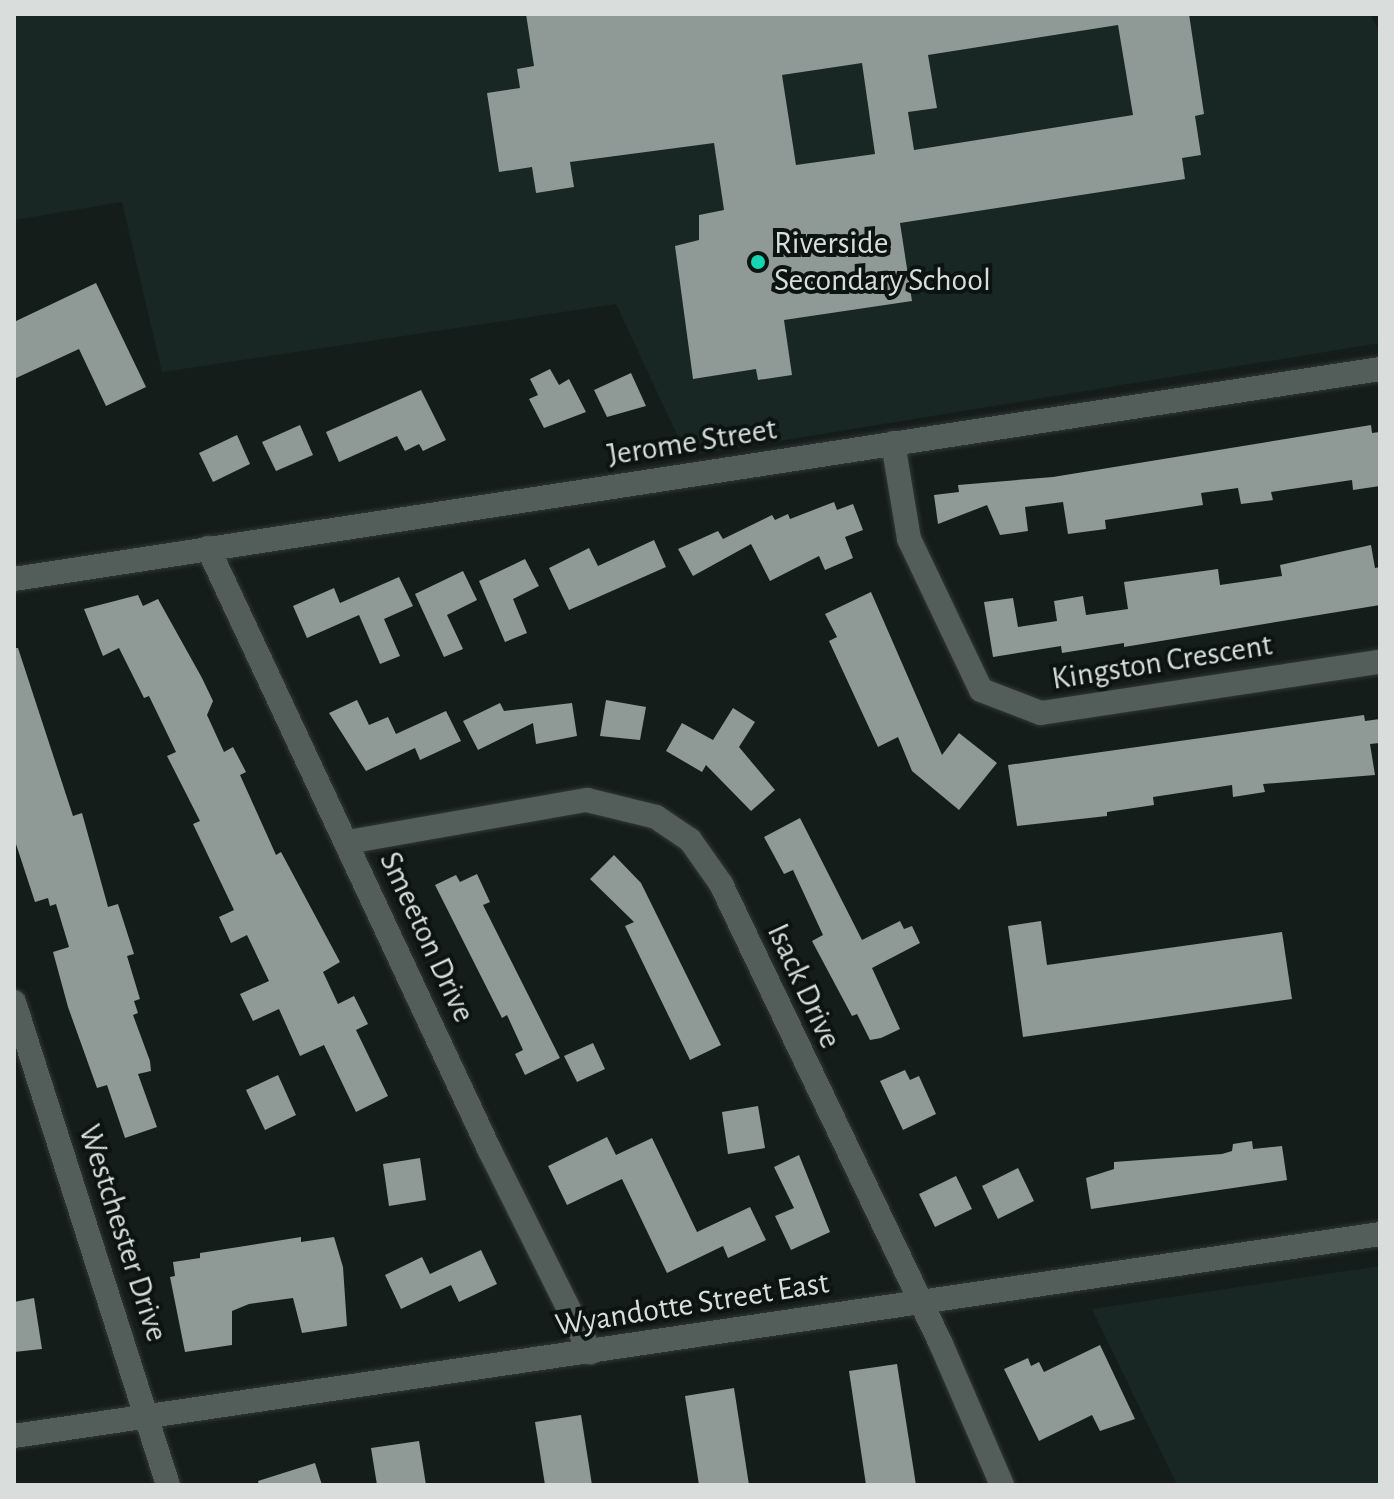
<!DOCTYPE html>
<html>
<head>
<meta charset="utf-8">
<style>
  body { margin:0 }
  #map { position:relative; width:1394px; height:1499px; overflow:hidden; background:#151d1b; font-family:"Alegreya Sans",sans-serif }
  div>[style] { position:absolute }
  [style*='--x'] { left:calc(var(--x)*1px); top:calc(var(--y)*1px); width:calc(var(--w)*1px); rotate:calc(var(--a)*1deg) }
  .built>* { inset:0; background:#182723 }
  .building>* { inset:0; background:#8f9996 }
  .roads { filter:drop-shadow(0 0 2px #323735) drop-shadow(0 0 2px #323735) }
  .minor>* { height:24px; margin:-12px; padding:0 12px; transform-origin:12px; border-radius:12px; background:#535d5a }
  .dots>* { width:22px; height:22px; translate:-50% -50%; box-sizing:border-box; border:4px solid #0c1412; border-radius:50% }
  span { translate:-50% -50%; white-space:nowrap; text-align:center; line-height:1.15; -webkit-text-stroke:8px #0c1412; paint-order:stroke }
  .poi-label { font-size:32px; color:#d9dedd }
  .left { translate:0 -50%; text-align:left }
  .street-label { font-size:32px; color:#d9dedd }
  .frame { position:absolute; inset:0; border:16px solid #d9dedd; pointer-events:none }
</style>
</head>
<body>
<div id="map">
  <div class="built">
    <i style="clip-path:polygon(14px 14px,1369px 14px,1380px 31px,1380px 343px,687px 456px,616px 304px,162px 372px,122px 202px,14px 220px)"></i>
    <i style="clip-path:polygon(1380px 1266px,1380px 1485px,1177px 1485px,1092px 1309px)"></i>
  </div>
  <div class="building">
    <i style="clip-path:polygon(evenodd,526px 14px,1189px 14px,1204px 114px,1195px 116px,1201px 155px,1182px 158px,1185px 179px,900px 223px,912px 301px,784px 320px,792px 375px,758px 380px,756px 369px,693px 379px,675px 246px,699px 240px,699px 215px,724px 210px,714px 143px,570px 162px,574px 187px,536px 193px,532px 167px,499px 172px,487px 93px,520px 88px,517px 69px,534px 66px,526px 14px,1118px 25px,1133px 115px,914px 150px,908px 112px,937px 108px,928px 55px,1118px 25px,526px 14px,862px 63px,875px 154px,796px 165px,782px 75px,862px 63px)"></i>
    <i style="clip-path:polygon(96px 283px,146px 387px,106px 406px,79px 349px,14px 379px,14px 322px)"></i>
    <i style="clip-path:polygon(550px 369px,559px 385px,569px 379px,586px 412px,544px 428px,529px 399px,538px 395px,530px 379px)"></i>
    <i style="clip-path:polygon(631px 373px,646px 406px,607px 417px,594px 390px)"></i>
    <i style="clip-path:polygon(421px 390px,446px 440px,423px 451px,419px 444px,405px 451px,397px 436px,339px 462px,326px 432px)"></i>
    <i style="clip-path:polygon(300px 425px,313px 455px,276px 471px,262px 442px)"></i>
    <i style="clip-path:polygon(1371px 425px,1372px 433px,1380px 432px,1380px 486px,1353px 490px,1352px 480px,1271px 492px,1273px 500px,1241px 504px,1238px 488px,1201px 493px,1203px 505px,1105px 520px,1106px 529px,1068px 534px,1063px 502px,1025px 507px,1028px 531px,1000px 535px,987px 505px,938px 524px,934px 495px,959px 492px,958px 485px,1053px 477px)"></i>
    <i style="clip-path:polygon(237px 435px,250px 464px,213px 482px,199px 453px)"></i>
    <i style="clip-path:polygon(834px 502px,837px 510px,853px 504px,863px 530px,845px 537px,853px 558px,825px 570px,819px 556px,770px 581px,751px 544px,693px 576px,678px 549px,718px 531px,723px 539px,772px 515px,775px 520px,788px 514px,790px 519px)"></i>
    <i style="clip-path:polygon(654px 540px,666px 567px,569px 610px,549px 568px,589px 548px,598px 566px)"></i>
    <i style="clip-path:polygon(1371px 545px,1375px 568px,1380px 567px,1380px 605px,1124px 647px,1124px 643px,1062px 653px,1061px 646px,993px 657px,984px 602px,1013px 598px,1018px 627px,1057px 621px,1054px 601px,1083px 596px,1086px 615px,1128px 609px,1124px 582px,1218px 569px,1220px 585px,1282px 576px,1280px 565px)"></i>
    <i style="clip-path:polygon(525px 559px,539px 586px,513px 599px,527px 633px,505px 642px,479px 581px)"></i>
    <i style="clip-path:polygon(463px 571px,477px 600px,447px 615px,463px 649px,444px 657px,415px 594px)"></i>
    <i style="clip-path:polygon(399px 577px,413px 606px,384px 619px,400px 656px,380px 664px,359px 615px,307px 638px,293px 606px,334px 588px,340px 603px)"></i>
    <i style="clip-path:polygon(871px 592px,942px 755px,959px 733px,997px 763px,959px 810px,912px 771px,898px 737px,878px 747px,829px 641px,837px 637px,825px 614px)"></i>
    <i style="clip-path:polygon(138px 595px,143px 606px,158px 599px,202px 678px,213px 701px,207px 715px,224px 752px,233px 747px,246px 772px,240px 775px,276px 855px,281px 852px,340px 962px,323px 972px,338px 1004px,354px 996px,368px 1024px,356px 1030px,388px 1096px,356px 1112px,324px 1045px,300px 1056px,279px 1009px,253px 1021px,240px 994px,269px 981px,247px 935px,231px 943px,219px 917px,234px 910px,193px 824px,200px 821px,167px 756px,176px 752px,149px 696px,144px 698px,119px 648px,103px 656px,84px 609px)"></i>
    <i style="clip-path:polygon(14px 648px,18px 648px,73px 816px,82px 813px,108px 907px,118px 904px,134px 954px,127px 956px,140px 999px,134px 1001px,138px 1013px,133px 1015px,150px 1061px,151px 1071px,138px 1074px,157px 1127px,125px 1138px,107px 1085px,97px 1088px,68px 1007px,53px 952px,69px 947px,56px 904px,50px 906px,48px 898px,35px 902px,14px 838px)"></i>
    <i style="clip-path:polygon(357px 700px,369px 725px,388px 717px,396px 734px,446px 711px,461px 741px,420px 760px,415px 748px,366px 771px,329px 713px)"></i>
    <i style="clip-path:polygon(606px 700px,646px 707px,640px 740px,600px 736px)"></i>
    <i style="clip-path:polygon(500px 703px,504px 711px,572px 703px,577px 736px,536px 744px,533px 723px,478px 750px,463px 721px)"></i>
    <i style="clip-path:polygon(733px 708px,755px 722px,739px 747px,775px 790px,751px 811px,706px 765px,702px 772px,666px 751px,682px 723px,713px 740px)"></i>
    <i style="clip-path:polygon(1364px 715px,1365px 721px,1380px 719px,1380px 743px,1370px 744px,1375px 775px,1263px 784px,1265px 792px,1233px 797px,1232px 785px,1153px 797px,1154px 805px,1107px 812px,1107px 816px,1017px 826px,1008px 765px)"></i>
    <i style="clip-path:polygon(800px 818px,862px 940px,900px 921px,904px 929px,912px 926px,920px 943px,872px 968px,900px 1029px,881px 1038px,870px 1040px,857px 1014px,852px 1016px,812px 941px,823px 935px,793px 870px,784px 874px,764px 837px)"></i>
    <i style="clip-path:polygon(614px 855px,641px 883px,721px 1045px,690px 1060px,625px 926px,634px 922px,590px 879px)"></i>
    <i style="clip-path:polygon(477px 874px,490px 902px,483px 905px,560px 1058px,525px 1075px,515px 1054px,523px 1050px,507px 1015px,502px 1018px,435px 885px,456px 875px,460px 882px)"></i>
    <i style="clip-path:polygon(1041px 921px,1047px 965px,1282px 932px,1292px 999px,1023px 1037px,1008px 926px)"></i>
    <i style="clip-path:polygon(593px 1043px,605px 1069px,577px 1082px,564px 1056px)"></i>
    <i style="clip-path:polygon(905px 1070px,910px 1080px,919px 1076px,936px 1114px,903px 1130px,880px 1081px)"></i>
    <i style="clip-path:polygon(278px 1075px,296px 1115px,265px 1130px,246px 1090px)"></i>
    <i style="clip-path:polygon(758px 1106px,765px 1148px,728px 1154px,722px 1112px)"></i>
    <i style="clip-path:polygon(607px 1137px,616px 1155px,652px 1138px,697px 1232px,750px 1207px,766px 1240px,728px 1258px,723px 1246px,667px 1273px,622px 1179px,567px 1205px,548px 1166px)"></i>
    <i style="clip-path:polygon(1252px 1141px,1253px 1149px,1282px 1146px,1287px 1180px,1091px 1209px,1086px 1178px,1114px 1169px,1114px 1162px,1222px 1154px,1232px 1151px,1233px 1144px)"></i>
    <i style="clip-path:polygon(799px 1155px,830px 1232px,791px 1250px,775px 1216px,794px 1208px,774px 1167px)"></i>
    <i style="clip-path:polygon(420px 1158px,426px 1200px,389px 1206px,383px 1164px)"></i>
    <i style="clip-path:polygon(1018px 1168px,1034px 1201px,998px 1219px,982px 1186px)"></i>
    <i style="clip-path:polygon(956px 1176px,972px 1209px,935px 1227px,919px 1194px)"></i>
    <i style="clip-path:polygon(301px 1237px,301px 1242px,334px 1237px,343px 1267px,347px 1326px,302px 1333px,293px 1298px,249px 1304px,232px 1311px,232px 1345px,185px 1352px,170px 1277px,175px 1276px,173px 1262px,200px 1258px,200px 1253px)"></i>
    <i style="clip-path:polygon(481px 1250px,497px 1284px,459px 1302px,451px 1285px,401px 1309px,385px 1275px,422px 1257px,430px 1274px)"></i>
    <i style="clip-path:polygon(34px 1298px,42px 1349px,14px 1352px,14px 1302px)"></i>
    <i style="clip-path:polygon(1100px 1345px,1135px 1419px,1100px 1431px,1092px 1415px,1039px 1441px,1004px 1369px,1028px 1358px,1031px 1366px,1039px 1362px,1044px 1372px)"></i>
    <i style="clip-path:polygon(897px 1364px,916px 1485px,866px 1485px,849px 1371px)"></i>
    <i style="clip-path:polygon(734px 1388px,749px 1485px,699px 1485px,685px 1396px)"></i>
    <i style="clip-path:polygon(581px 1415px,592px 1485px,545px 1485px,535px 1422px)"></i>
    <i style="clip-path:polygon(419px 1441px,426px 1485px,377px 1485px,371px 1448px)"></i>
    <i style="clip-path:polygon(315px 1463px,322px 1485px,259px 1485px,258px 1481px)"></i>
  </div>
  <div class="roads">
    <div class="minor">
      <i style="--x:893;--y:443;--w:97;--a:80.5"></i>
      <i style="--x:909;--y:539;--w:167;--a:64.5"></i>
      <i style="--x:981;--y:690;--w:64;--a:21"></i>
      <i style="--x:1041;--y:713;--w:343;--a:-8.6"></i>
      <i style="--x:208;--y:548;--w:666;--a:64.94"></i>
      <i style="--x:490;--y:1151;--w:225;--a:63.5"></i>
      <i style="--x:14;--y:579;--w:1382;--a:-8.74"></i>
      <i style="--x:348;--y:842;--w:243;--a:-10"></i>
      <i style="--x:587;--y:800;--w:71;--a:13.8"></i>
      <i style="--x:656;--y:817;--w:41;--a:34.1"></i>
      <i style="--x:690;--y:840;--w:54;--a:54.8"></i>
      <i style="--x:721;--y:884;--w:510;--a:64.44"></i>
      <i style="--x:941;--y:1344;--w:154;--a:66.6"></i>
      <i style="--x:14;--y:1002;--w:507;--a:72.32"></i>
      <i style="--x:14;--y:1436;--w:1381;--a:-8.41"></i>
    </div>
  </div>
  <div class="dots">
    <i style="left:758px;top:262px;background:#15d5b3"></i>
  </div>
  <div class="poi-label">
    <span class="left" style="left:774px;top:262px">Riverside<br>Secondary School</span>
  </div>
  <div class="street-label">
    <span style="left:692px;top:442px;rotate:-9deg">Jerome Street</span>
    <span style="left:1162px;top:662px;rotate:-9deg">Kingston Crescent</span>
    <span style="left:427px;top:937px;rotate:65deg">Smeeton Drive</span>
    <span style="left:804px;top:986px;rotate:65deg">Isack Drive</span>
    <span style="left:123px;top:1233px;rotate:72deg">Westchester Drive</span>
    <span style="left:692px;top:1304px;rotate:-9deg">Wyandotte Street East</span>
  </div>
  <div class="frame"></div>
</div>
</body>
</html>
